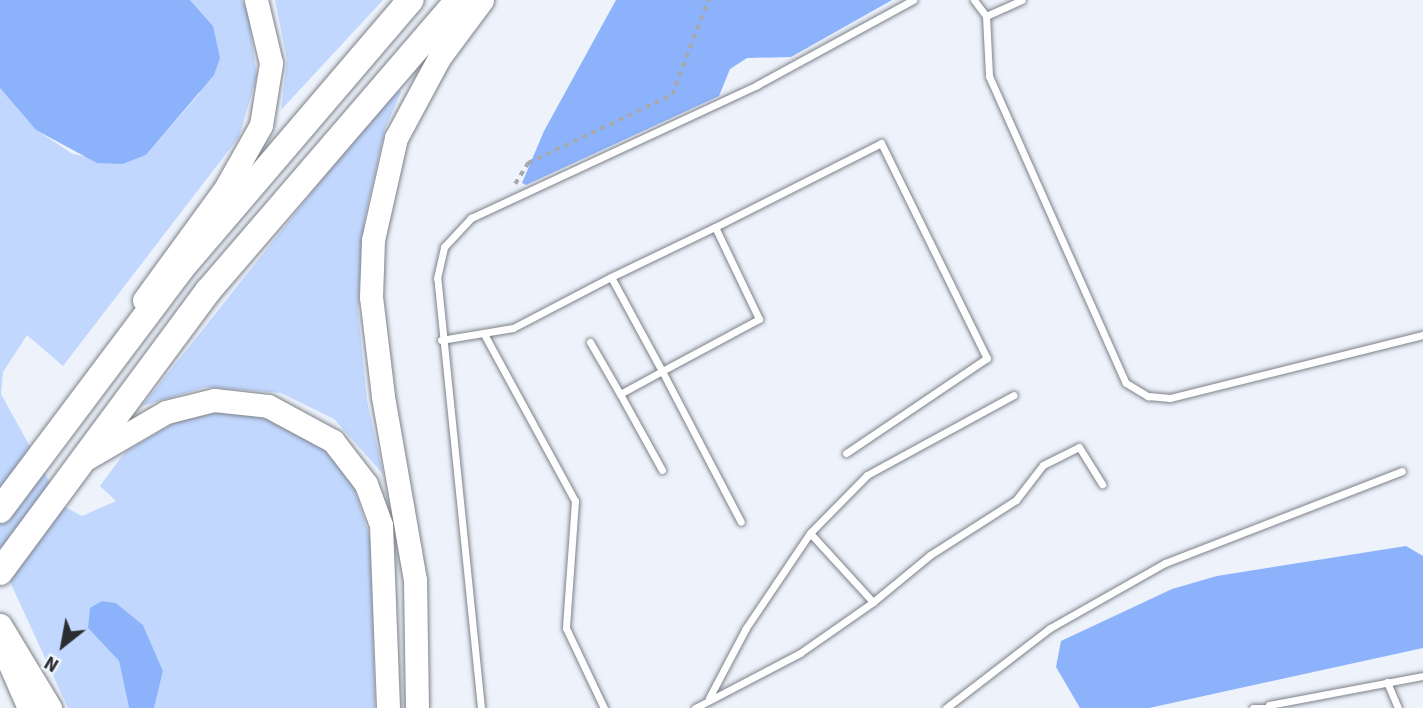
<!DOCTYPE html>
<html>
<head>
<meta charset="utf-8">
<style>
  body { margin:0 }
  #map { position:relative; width:1423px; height:708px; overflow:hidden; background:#edf2fb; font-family:"Source Sans 3",sans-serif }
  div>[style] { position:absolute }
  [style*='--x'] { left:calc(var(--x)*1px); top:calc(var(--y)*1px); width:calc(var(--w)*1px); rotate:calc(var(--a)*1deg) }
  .green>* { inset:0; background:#c2d7fe }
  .forest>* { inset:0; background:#8cb2fb }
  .path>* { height:3.5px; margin-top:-1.75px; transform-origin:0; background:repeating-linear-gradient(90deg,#a5a9af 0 5px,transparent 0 10px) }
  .roads { filter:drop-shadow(0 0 2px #7d8189) drop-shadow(0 0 2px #7d8189) }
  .lane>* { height:7px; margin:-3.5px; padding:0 3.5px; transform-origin:3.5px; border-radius:3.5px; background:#fff }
  .primary>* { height:23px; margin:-11.5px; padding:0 11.5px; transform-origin:11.5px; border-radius:11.5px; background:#fff }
  .highway>* { height:26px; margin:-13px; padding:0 13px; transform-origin:13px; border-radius:13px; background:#fff }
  span { translate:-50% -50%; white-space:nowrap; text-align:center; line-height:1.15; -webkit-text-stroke:5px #edf2fb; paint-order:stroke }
  .north { position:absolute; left:28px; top:610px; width:70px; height:70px; -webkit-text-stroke:5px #edf2fb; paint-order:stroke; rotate:211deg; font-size:19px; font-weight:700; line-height:28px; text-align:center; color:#2b2d30 }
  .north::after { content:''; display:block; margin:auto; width:24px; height:32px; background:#2b2d30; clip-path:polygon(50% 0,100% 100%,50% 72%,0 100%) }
</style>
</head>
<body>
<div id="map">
  <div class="green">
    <i style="clip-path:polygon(190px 0,242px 0,248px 12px,257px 76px,239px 137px,63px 366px,27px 335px,3px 372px,1px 394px,63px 506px,82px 516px,116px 501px,100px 486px,125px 452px,186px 416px,219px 411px,266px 417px,322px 447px,353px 485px,371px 541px,375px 708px,154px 708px,163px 671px,143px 625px,116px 603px,102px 601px,88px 628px,119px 661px,129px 708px,68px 708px,0 560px,0 88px,36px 130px,73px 154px,123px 164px,146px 155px,199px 94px,213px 26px)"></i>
    <i style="clip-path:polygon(275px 0,383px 0,281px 110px,287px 60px)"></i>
    <i style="clip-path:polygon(394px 89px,401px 92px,385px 129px,365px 217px,358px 310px,367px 400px,383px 474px,334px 419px,281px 393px,206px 387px,142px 406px)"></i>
  </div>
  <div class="forest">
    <i style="clip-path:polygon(0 0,190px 0,213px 26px,220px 58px,214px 75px,146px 155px,123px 164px,97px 163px,36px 130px,0 88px)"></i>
    <i style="clip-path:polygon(616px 0,892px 0,791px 57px,747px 58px,730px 69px,719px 96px,526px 185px,522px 183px,544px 131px)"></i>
    <i style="clip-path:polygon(1406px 546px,1423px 556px,1423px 648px,1149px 708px,1080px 708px,1056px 667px,1061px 641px,1172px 589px,1217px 576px)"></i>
    <i style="clip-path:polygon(102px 601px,116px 603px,143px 625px,163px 671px,154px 708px,129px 708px,119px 661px,88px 628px,90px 608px)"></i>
  </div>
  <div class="path">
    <i style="--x:515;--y:184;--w:25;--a:-58"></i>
    <i style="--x:528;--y:163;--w:159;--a:-25.3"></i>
    <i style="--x:672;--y:95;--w:102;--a:-69.2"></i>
  </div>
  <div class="roads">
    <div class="lane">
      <i style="--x:974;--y:0;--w:20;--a:53"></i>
      <i style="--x:986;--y:16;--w:60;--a:87.1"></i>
      <i style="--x:989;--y:76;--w:336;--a:66"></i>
      <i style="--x:1126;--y:383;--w:26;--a:31"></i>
      <i style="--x:1148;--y:396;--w:22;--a:5"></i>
      <i style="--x:1170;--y:398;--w:261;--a:-14"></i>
      <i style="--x:986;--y:16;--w:39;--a:-24"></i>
      <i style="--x:715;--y:227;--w:186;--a:-26.8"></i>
      <i style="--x:881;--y:143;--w:240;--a:63.8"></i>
      <i style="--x:987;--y:358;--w:170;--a:146"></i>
      <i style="--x:484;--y:334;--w:190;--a:61.4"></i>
      <i style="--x:575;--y:501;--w:127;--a:94.1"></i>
      <i style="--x:566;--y:628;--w:89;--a:64.6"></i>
      <i style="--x:441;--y:340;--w:73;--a:-9.5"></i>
      <i style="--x:513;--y:328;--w:110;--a:-27.5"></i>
      <i style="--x:611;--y:277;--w:115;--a:-25.7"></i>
      <i style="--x:715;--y:227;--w:102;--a:64.4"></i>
      <i style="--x:759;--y:319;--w:110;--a:151.8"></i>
      <i style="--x:662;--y:371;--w:107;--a:-118.5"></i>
      <i style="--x:590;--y:342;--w:60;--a:60"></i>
      <i style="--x:662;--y:470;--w:87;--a:-118.9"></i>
      <i style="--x:620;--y:394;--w:48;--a:-28.7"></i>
      <i style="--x:662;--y:371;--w:170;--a:62.4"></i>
      <i style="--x:810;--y:533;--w:81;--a:-45.5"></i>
      <i style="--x:867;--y:475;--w:167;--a:-28.6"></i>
      <i style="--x:873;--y:602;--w:74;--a:-39.5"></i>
      <i style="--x:930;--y:555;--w:102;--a:-32.6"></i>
      <i style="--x:1016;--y:500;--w:44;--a:-52.4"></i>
      <i style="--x:1043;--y:465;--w:40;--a:-26.6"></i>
      <i style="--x:1079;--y:447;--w:44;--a:58.1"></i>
      <i style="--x:1387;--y:682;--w:28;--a:67"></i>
      <i style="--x:1269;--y:705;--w:157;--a:-10.7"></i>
      <i style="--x:481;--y:708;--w:432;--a:-95.8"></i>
      <i style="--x:437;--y:278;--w:32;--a:-77"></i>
      <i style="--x:444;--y:247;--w:40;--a:-47"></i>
      <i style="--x:471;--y:218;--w:315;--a:-24.9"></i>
      <i style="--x:757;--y:85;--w:178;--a:-28.6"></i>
      <i style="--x:695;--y:708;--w:119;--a:-27.6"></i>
      <i style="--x:800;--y:653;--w:89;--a:-34.9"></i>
      <i style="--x:873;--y:602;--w:93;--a:-132.4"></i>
      <i style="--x:810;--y:533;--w:115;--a:124"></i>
      <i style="--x:746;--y:628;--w:79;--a:117.9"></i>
      <i style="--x:946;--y:708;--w:131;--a:-37.6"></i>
      <i style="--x:1050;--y:628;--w:132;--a:-29.5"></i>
      <i style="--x:1165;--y:563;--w:254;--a:-21.2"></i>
      <i style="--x:1253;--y:708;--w:17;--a:0"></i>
    </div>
    <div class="primary">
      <i style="--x:144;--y:300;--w:137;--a:-53.9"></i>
      <i style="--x:225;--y:189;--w:73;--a:-60.6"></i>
      <i style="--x:261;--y:125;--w:63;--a:-80.8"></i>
      <i style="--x:271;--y:63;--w:65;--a:-103.4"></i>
      <i style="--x:87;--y:458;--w:91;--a:-30.2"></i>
      <i style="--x:166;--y:412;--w:49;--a:-14"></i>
      <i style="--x:214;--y:400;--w:54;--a:6.3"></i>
      <i style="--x:268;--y:406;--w:74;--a:28.3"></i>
      <i style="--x:333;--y:441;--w:54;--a:52.5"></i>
      <i style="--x:366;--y:484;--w:44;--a:69.9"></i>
      <i style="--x:381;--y:525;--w:183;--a:87.8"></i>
      <i style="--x:0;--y:625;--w:97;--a:58.9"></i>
      <i style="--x:1;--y:644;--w:70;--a:66.4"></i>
      <i style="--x:417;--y:708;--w:128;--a:-90.9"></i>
      <i style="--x:415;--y:580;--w:187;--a:-99.9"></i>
      <i style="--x:383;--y:396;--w:100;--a:-96.9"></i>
      <i style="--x:371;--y:297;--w:57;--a:-88"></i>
      <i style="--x:373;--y:240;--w:105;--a:-77.3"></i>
      <i style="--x:396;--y:138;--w:91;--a:-61.7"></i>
      <i style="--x:439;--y:58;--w:72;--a:-53.4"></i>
    </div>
    <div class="highway">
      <i style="--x:0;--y:510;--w:300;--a:-53.1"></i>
      <i style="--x:180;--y:270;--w:355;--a:-49.5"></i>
      <i style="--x:0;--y:572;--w:350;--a:-53.5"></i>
      <i style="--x:208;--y:291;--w:384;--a:-49.3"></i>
    </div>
  </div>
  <div class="north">N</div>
</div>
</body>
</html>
